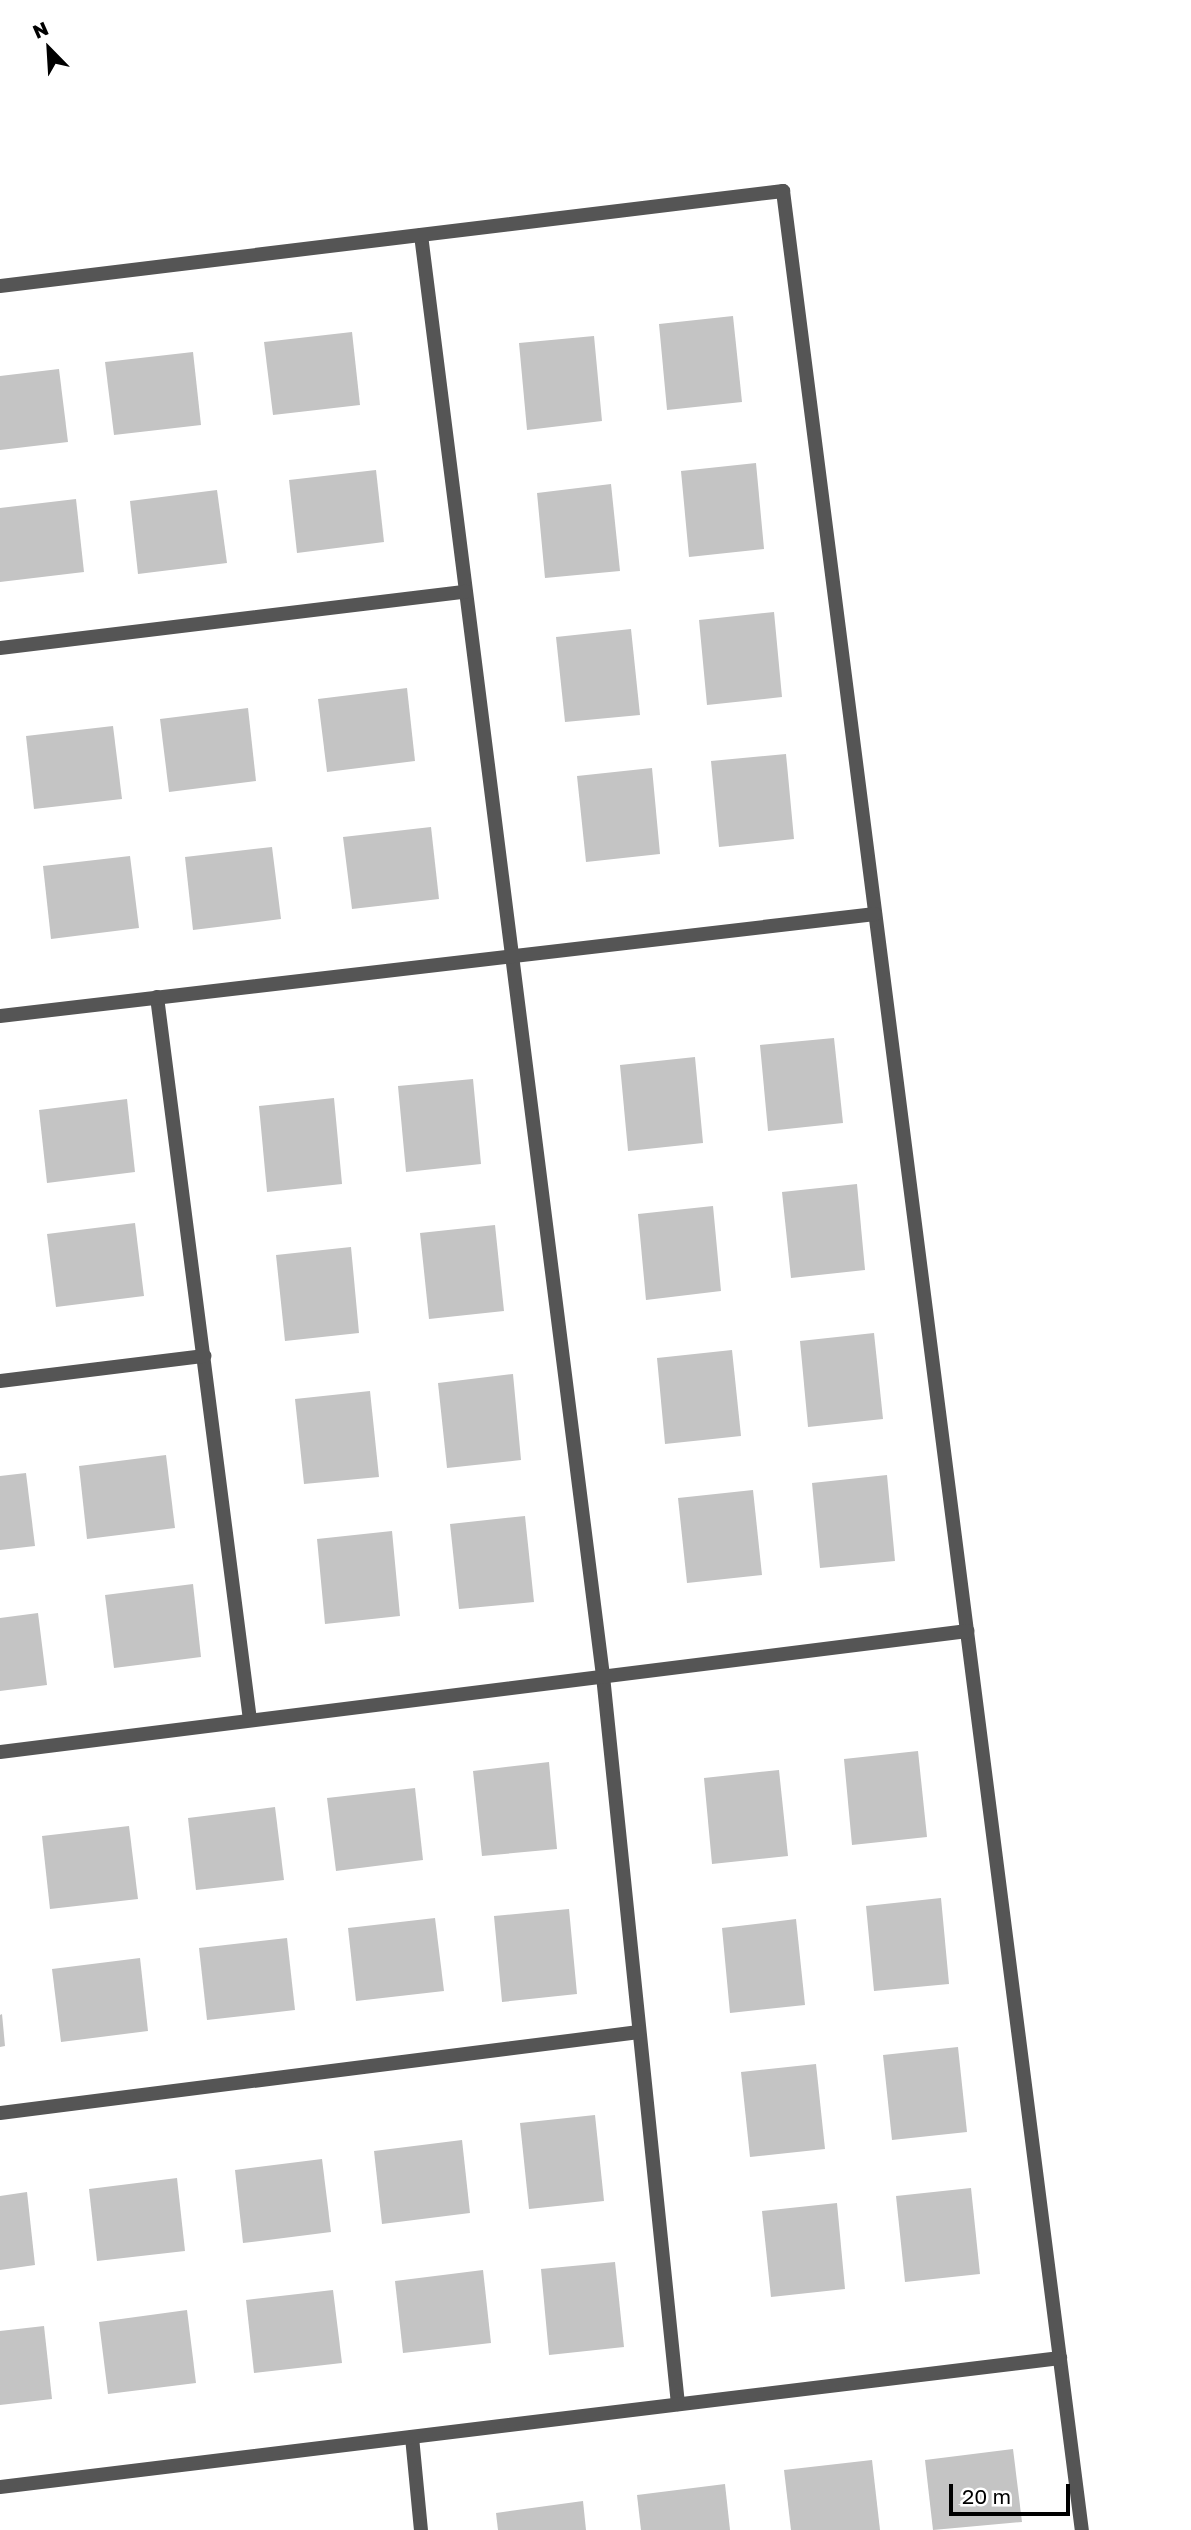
<!DOCTYPE html>
<html>
<head>
<meta charset="utf-8">
<style>
  body { margin:0 }
  #map { position:relative; width:1191px; height:2530px; overflow:hidden; background:#fff; font-family:"Golos Text",sans-serif }
  div>[style] { position:absolute }
  [style*='--x'] { left:calc(var(--x)*1px); top:calc(var(--y)*1px); width:calc(var(--w)*1px); rotate:calc(var(--a)*1deg) }
  .building>* { inset:0; background:#c4c4c4 }
  .minor>* { height:14px; margin:-7px; padding:0 7px; transform-origin:7px; border-radius:7px; background:#555 }
  span { translate:-50% -50%; white-space:nowrap; text-align:center; line-height:1.15; -webkit-text-stroke:6px #fff; paint-order:stroke }
  .north { position:absolute; left:14px; top:14px; width:70px; height:70px; -webkit-text-stroke:5px #fff; paint-order:stroke; rotate:336deg; font-size:19px; font-weight:700; line-height:28px; text-align:center; color:#000 }
  .north::after { content:''; display:block; margin:auto; width:24px; height:32px; background:#000; clip-path:polygon(50% 0,100% 100%,50% 72%,0 100%) }
  .scale { position:absolute; left:949px; top:2484px; width:121px; height:32px; box-sizing:border-box; border:4px solid #000; border-top:0; padding-left:9px; font-size:21px; line-height:24px; white-space:nowrap; color:#000; -webkit-text-stroke:5px #fff; paint-order:stroke }
</style>
</head>
<body>
<div id="map">
  <div class="building">
    <i style="clip-path:polygon(733px 316px,742px 402px,667px 410px,659px 324px)"></i>
    <i style="clip-path:polygon(352px 332px,360px 405px,273px 415px,264px 342px)"></i>
    <i style="clip-path:polygon(594px 336px,602px 421px,527px 430px,519px 343px)"></i>
    <i style="clip-path:polygon(193px 352px,201px 425px,114px 435px,105px 362px)"></i>
    <i style="clip-path:polygon(59px 369px,68px 442px,0 450px,0 376px)"></i>
    <i style="clip-path:polygon(756px 463px,764px 549px,689px 557px,681px 471px)"></i>
    <i style="clip-path:polygon(376px 470px,384px 542px,297px 553px,289px 480px)"></i>
    <i style="clip-path:polygon(611px 484px,620px 571px,545px 578px,537px 493px)"></i>
    <i style="clip-path:polygon(217px 490px,227px 563px,138px 574px,130px 501px)"></i>
    <i style="clip-path:polygon(76px 499px,84px 572px,0 582px,0 508px)"></i>
    <i style="clip-path:polygon(774px 612px,782px 697px,707px 705px,699px 620px)"></i>
    <i style="clip-path:polygon(631px 629px,640px 715px,565px 722px,556px 637px)"></i>
    <i style="clip-path:polygon(407px 688px,415px 761px,327px 772px,318px 699px)"></i>
    <i style="clip-path:polygon(248px 708px,256px 781px,169px 792px,160px 719px)"></i>
    <i style="clip-path:polygon(113px 726px,122px 799px,34px 809px,26px 736px)"></i>
    <i style="clip-path:polygon(786px 754px,794px 839px,719px 847px,711px 761px)"></i>
    <i style="clip-path:polygon(652px 768px,660px 854px,586px 862px,577px 776px)"></i>
    <i style="clip-path:polygon(431px 827px,439px 899px,352px 909px,343px 837px)"></i>
    <i style="clip-path:polygon(272px 847px,281px 919px,193px 930px,185px 857px)"></i>
    <i style="clip-path:polygon(130px 856px,139px 928px,51px 939px,43px 866px)"></i>
    <i style="clip-path:polygon(834px 1038px,843px 1123px,768px 1131px,760px 1045px)"></i>
    <i style="clip-path:polygon(695px 1057px,703px 1143px,628px 1151px,620px 1065px)"></i>
    <i style="clip-path:polygon(473px 1079px,481px 1164px,406px 1172px,398px 1086px)"></i>
    <i style="clip-path:polygon(334px 1098px,342px 1184px,267px 1192px,259px 1106px)"></i>
    <i style="clip-path:polygon(127px 1099px,135px 1172px,47px 1183px,39px 1110px)"></i>
    <i style="clip-path:polygon(857px 1184px,865px 1270px,791px 1278px,782px 1192px)"></i>
    <i style="clip-path:polygon(713px 1206px,721px 1291px,646px 1300px,638px 1214px)"></i>
    <i style="clip-path:polygon(135px 1223px,144px 1296px,56px 1307px,47px 1234px)"></i>
    <i style="clip-path:polygon(495px 1225px,504px 1311px,429px 1319px,420px 1233px)"></i>
    <i style="clip-path:polygon(351px 1247px,359px 1333px,285px 1341px,276px 1255px)"></i>
    <i style="clip-path:polygon(874px 1333px,883px 1419px,808px 1427px,800px 1341px)"></i>
    <i style="clip-path:polygon(732px 1350px,741px 1436px,665px 1444px,657px 1358px)"></i>
    <i style="clip-path:polygon(513px 1374px,521px 1460px,447px 1468px,438px 1383px)"></i>
    <i style="clip-path:polygon(370px 1391px,379px 1477px,304px 1484px,295px 1399px)"></i>
    <i style="clip-path:polygon(166px 1455px,175px 1528px,87px 1539px,79px 1466px)"></i>
    <i style="clip-path:polygon(26px 1473px,35px 1546px,0 1550px,0 1476px)"></i>
    <i style="clip-path:polygon(887px 1475px,895px 1561px,820px 1568px,812px 1483px)"></i>
    <i style="clip-path:polygon(753px 1490px,762px 1575px,687px 1583px,678px 1498px)"></i>
    <i style="clip-path:polygon(525px 1516px,534px 1602px,459px 1609px,450px 1524px)"></i>
    <i style="clip-path:polygon(392px 1531px,400px 1616px,325px 1624px,317px 1539px)"></i>
    <i style="clip-path:polygon(193px 1584px,201px 1657px,114px 1668px,105px 1595px)"></i>
    <i style="clip-path:polygon(38px 1613px,47px 1685px,0 1691px,0 1618px)"></i>
    <i style="clip-path:polygon(918px 1751px,927px 1837px,852px 1845px,844px 1759px)"></i>
    <i style="clip-path:polygon(549px 1762px,557px 1849px,482px 1856px,473px 1771px)"></i>
    <i style="clip-path:polygon(779px 1770px,788px 1856px,712px 1864px,704px 1778px)"></i>
    <i style="clip-path:polygon(415px 1788px,423px 1860px,336px 1871px,327px 1798px)"></i>
    <i style="clip-path:polygon(275px 1807px,284px 1880px,196px 1890px,188px 1818px)"></i>
    <i style="clip-path:polygon(129px 1826px,138px 1899px,50px 1909px,42px 1836px)"></i>
    <i style="clip-path:polygon(941px 1898px,949px 1984px,874px 1991px,866px 1906px)"></i>
    <i style="clip-path:polygon(569px 1909px,577px 1994px,502px 2002px,494px 1916px)"></i>
    <i style="clip-path:polygon(435px 1918px,444px 1991px,356px 2001px,348px 1928px)"></i>
    <i style="clip-path:polygon(796px 1919px,805px 2005px,730px 2013px,722px 1928px)"></i>
    <i style="clip-path:polygon(287px 1938px,295px 2010px,207px 2020px,199px 1948px)"></i>
    <i style="clip-path:polygon(140px 1958px,148px 2031px,61px 2042px,52px 1969px)"></i>
    <i style="clip-path:polygon(2px 2014px,5px 2046px,0 2047px,0 2015px)"></i>
    <i style="clip-path:polygon(958px 2047px,967px 2132px,892px 2140px,883px 2055px)"></i>
    <i style="clip-path:polygon(816px 2064px,825px 2149px,750px 2157px,741px 2072px)"></i>
    <i style="clip-path:polygon(595px 2115px,604px 2201px,529px 2209px,520px 2123px)"></i>
    <i style="clip-path:polygon(462px 2140px,470px 2213px,382px 2224px,374px 2151px)"></i>
    <i style="clip-path:polygon(322px 2159px,331px 2232px,243px 2243px,235px 2170px)"></i>
    <i style="clip-path:polygon(177px 2178px,185px 2251px,97px 2261px,89px 2189px)"></i>
    <i style="clip-path:polygon(971px 2188px,980px 2274px,905px 2282px,896px 2196px)"></i>
    <i style="clip-path:polygon(27px 2192px,35px 2265px,0 2270px,0 2196px)"></i>
    <i style="clip-path:polygon(837px 2203px,845px 2289px,771px 2297px,762px 2211px)"></i>
    <i style="clip-path:polygon(615px 2262px,624px 2347px,549px 2355px,541px 2269px)"></i>
    <i style="clip-path:polygon(483px 2270px,491px 2343px,403px 2353px,395px 2281px)"></i>
    <i style="clip-path:polygon(333px 2290px,342px 2363px,254px 2373px,246px 2300px)"></i>
    <i style="clip-path:polygon(187px 2310px,196px 2383px,108px 2394px,99px 2322px)"></i>
    <i style="clip-path:polygon(44px 2326px,52px 2399px,0 2405px,0 2331px)"></i>
    <i style="clip-path:polygon(1013px 2449px,1022px 2522px,933px 2530px,925px 2460px)"></i>
    <i style="clip-path:polygon(872px 2460px,880px 2530px,791px 2530px,784px 2470px)"></i>
    <i style="clip-path:polygon(725px 2484px,730px 2530px,641px 2530px,637px 2495px)"></i>
    <i style="clip-path:polygon(583px 2501px,586px 2530px,498px 2530px,496px 2513px)"></i>
  </div>
  <div class="minor">
    <i style="--x:421;--y:235;--w:1452;--a:82.8"></i>
    <i style="--x:603;--y:1676;--w:732;--a:84.12"></i>
    <i style="--x:0;--y:286;--w:789;--a:-6.92"></i>
    <i style="--x:783;--y:191;--w:2358;--a:82.72"></i>
    <i style="--x:0;--y:648;--w:469;--a:-6.9"></i>
    <i style="--x:157;--y:997;--w:729;--a:82.67"></i>
    <i style="--x:0;--y:1016;--w:881;--a:-6.65"></i>
    <i style="--x:0;--y:1381;--w:206;--a:-7"></i>
    <i style="--x:0;--y:1752;--w:975;--a:-7.13"></i>
    <i style="--x:0;--y:2113;--w:644;--a:-7.22"></i>
    <i style="--x:412;--y:2437;--w:93;--a:84.5"></i>
    <i style="--x:0;--y:2487;--w:1068;--a:-6.94"></i>
  </div>
  <div class="north">N</div>
  <div class="scale">20 m</div>
</div>
</body>
</html>
